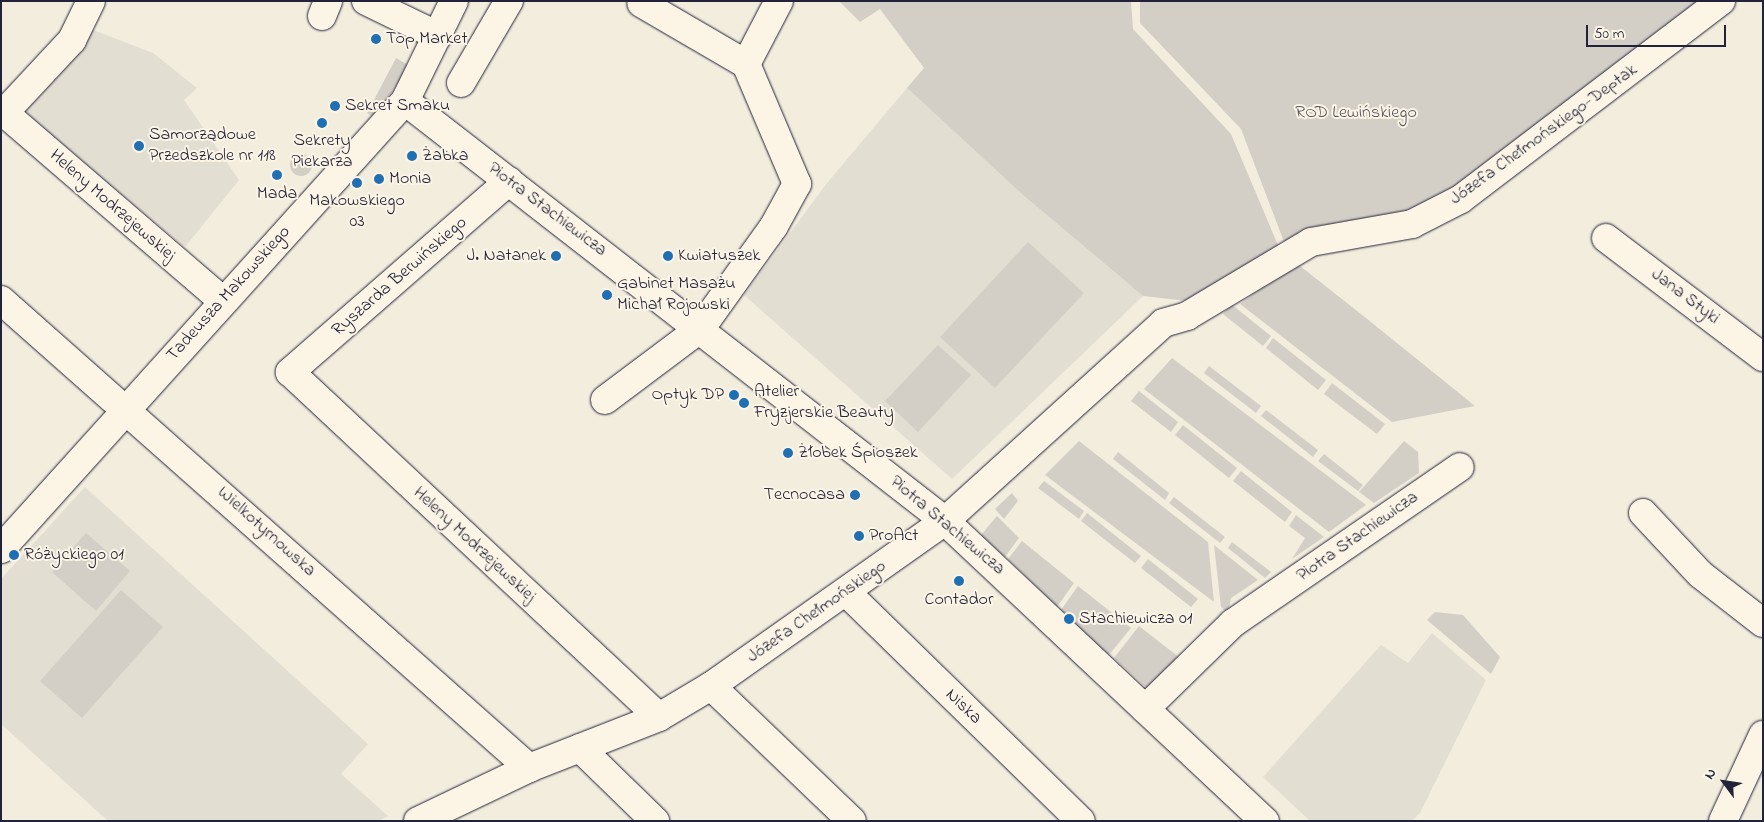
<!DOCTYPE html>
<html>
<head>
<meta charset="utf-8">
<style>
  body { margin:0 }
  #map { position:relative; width:1764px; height:822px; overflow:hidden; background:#f3edde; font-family:"Indie Flower",sans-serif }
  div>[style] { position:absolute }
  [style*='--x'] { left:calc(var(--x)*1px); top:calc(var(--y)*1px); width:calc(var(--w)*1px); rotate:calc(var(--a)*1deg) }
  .built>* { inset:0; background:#e3ded2 }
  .green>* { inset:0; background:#d4cfc6 }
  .round { border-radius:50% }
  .roads { filter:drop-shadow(0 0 1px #22223b) drop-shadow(0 0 1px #22223b) }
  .minor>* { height:28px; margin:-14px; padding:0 14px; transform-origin:14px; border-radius:14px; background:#fcf5e5 }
  .dots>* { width:14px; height:14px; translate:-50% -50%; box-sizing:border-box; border:2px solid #fcf5e5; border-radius:50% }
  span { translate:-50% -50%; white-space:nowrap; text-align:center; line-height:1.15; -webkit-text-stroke:4px #fcf5e5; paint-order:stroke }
  .poi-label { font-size:18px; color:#22223b }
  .left { translate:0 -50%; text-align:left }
  .right { translate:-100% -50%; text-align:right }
  .park-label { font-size:18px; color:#575665 }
  .street-label { font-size:18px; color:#22223b }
  .frame { position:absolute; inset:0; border:2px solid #22223b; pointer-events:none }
  .north { position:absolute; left:1699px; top:757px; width:50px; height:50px; -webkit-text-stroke:4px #fcf5e5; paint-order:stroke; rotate:301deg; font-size:14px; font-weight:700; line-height:20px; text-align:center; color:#22223b }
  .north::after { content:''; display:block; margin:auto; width:18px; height:22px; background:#22223b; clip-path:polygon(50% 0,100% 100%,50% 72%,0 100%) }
  .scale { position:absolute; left:1586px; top:25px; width:140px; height:22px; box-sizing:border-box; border:2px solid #22223b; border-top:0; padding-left:6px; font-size:15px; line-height:18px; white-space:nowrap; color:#22223b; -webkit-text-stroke:4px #fcf5e5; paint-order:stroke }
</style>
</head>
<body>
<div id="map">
  <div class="built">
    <i style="clip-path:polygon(93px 30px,153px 53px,197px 88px,184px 100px,239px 180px,185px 247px,20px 111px)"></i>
    <i style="clip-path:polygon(907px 88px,1023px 195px,1143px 296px,952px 479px,744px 295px,827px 183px)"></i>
    <i style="clip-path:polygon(85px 487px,368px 744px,341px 774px,388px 816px,379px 821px,108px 821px,1px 724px,1px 579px)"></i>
    <i style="clip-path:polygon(1432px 633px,1486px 680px,1420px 813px,1412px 821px,1310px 821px,1263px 777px,1381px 645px,1408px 663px)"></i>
  </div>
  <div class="green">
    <i style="clip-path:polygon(839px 1px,1131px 1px,1133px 29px,1231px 134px,1280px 250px,1196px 302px,1143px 296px,1023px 195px,907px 88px,924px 68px,880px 9px,860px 22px)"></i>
    <i style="clip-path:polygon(1140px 1px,1711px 1px,1431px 208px,1286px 247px,1241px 129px,1140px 23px)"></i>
    <i style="clip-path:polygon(396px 58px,410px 66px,374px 118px,367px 113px)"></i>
    <i class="round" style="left:290px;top:154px;width:22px;height:22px"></i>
    <i style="clip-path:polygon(1028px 242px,1084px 293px,995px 388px,940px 337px)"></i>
    <i style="clip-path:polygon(1295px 262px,1366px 318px,1475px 406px,1392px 422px,1240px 304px)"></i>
    <i style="clip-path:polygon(1231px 304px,1271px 336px,1263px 346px,1223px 314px)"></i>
    <i style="clip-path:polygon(1273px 338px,1326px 380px,1318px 390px,1266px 348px)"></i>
    <i style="clip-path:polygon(938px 345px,971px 375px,918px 432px,885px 401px)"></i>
    <i style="clip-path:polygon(1172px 358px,1366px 505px,1329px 532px,1144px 389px)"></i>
    <i style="clip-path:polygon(1209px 366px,1261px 406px,1256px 413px,1204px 373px)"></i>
    <i style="clip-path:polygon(1332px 383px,1385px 424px,1377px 434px,1324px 394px)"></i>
    <i style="clip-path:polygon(1139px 391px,1178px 422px,1171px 432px,1131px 401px)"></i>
    <i style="clip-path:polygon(1266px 410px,1318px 450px,1313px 457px,1261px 416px)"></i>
    <i style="clip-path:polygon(1183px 425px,1237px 468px,1229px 478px,1175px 435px)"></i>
    <i style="clip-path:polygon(1079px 441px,1208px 542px,1214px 602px,1045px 475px)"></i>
    <i style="clip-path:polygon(1404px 441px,1418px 452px,1419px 473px,1374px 503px,1359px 492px)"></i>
    <i style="clip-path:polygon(1118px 452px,1169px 493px,1165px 500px,1113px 459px)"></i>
    <i style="clip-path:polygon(1324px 454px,1363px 485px,1358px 491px,1318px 461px)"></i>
    <i style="clip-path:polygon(1241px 471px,1292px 512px,1285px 522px,1233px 481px)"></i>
    <i style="clip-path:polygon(1044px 481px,1084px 511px,1079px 519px,1038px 488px)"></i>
    <i style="clip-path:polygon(1012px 493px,1018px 501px,1004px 519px,995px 509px)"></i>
    <i style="clip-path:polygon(1174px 497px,1225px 537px,1220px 543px,1169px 503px)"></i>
    <i style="clip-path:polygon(1087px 513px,1141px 556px,1135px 563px,1081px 521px)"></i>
    <i style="clip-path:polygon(1296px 515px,1324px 537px,1292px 559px,1305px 538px,1289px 526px)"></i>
    <i style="clip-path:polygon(997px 516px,1019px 538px,1005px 557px,981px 535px)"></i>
    <i style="clip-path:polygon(86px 533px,130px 571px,96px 611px,52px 572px)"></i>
    <i style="clip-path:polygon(1022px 541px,1074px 583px,1057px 607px,1008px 559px)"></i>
    <i style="clip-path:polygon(1232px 542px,1271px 572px,1265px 578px,1228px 548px)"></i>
    <i style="clip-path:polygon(1214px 545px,1258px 580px,1231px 598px,1228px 613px,1221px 607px)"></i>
    <i style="clip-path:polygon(1148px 559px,1198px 599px,1191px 607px,1141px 568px)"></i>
    <i style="clip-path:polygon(1078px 586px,1131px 628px,1108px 656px,1061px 610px)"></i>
    <i style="clip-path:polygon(121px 590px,163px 627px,82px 718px,40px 681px)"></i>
    <i style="clip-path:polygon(1435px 612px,1463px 615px,1500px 657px,1491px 674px,1427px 620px)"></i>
    <i style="clip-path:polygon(1212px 623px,1216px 626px,1150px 691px,1114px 658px,1139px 626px,1180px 658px)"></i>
  </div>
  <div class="roads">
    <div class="minor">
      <i style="--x:366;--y:1;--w:80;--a:25.9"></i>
      <i style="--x:322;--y:16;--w:16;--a:-68"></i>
      <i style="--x:746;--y:64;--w:71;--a:-62.4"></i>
      <i style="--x:461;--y:83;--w:95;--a:-59.7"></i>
      <i style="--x:405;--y:101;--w:684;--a:37.87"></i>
      <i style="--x:945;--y:521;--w:439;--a:43.2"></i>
      <i style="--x:1;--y:110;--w:293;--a:40.7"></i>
      <i style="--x:4;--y:113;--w:100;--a:-47"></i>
      <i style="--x:72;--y:40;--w:43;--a:-64"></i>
      <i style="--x:509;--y:181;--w:291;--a:138.9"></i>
      <i style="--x:290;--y:372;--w:505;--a:43.07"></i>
      <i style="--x:1606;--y:238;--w:197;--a:37.2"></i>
      <i style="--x:1;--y:300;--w:706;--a:41.55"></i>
      <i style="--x:605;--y:400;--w:120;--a:-36.9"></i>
      <i style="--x:701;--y:328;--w:125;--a:-54.4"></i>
      <i style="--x:774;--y:226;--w:48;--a:-61.3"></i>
      <i style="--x:797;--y:184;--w:130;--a:-113"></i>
      <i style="--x:746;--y:64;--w:121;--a:-149.8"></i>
      <i style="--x:1643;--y:513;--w:83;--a:46.9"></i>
      <i style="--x:1700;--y:574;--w:80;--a:37.9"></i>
      <i style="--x:1;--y:549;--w:603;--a:-47.96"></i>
      <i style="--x:405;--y:101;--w:111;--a:-63.9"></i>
      <i style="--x:846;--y:592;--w:328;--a:44.3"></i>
      <i style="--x:711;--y:686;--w:195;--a:43.8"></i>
      <i style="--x:1145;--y:709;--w:123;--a:-44.3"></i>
      <i style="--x:1233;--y:623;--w:275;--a:-34.5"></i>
      <i style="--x:580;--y:748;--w:105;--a:44.2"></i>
      <i style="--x:418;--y:821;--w:123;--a:-25.5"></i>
      <i style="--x:529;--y:768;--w:140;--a:-21.4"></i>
      <i style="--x:659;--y:717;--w:61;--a:-30.8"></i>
      <i style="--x:711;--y:686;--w:286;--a:-35.2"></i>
      <i style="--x:945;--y:521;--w:294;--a:-42.2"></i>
      <i style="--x:1163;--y:323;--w:25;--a:-16"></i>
      <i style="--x:1187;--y:316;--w:144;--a:-30.8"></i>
      <i style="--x:1311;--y:242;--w:103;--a:-10.1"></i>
      <i style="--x:1412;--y:224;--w:55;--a:-27"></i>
      <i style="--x:1461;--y:199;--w:327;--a:-37.3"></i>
      <i style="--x:1723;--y:821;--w:95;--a:-65.1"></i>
    </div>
  </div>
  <div class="dots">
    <i style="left:376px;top:39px;background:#1f6fb2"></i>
    <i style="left:335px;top:106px;background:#1f6fb2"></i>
    <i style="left:322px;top:123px;background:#1f6fb2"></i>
    <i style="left:139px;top:146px;background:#1f6fb2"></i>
    <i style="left:412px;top:156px;background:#1f6fb2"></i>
    <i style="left:277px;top:175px;background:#1f6fb2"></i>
    <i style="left:379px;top:179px;background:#1f6fb2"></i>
    <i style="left:357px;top:183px;background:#1f6fb2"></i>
    <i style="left:556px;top:256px;background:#1f6fb2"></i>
    <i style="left:668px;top:256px;background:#1f6fb2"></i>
    <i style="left:607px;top:295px;background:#1f6fb2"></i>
    <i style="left:734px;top:395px;background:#1f6fb2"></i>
    <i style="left:744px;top:403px;background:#1f6fb2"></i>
    <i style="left:788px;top:453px;background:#1f6fb2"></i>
    <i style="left:855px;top:495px;background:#1f6fb2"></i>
    <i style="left:859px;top:536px;background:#1f6fb2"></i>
    <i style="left:14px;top:555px;background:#1f6fb2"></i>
    <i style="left:959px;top:581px;background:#1f6fb2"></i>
    <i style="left:1069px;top:619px;background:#1f6fb2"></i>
  </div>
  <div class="poi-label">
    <span class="left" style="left:386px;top:39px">Top Market</span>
    <span class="left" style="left:345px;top:106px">Sekret Smaku</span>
    <span class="left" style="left:149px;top:146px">Samorządowe<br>Przedszkole nr 118</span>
    <span style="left:322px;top:152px">Sekrety<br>Piekarza</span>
    <span class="left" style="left:422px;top:156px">Żabka</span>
    <span class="left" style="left:389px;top:179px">Monia</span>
    <span style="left:277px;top:194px">Mada</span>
    <span style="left:357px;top:212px">Makowskiego<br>03</span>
    <span class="right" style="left:546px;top:256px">J. Natanek</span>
    <span class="left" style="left:678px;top:256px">Kwiatuszek</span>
    <span class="left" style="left:617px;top:295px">Gabinet Masażu<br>Michał Rojowski</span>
    <span class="left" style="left:754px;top:403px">Atelier<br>Fryzjerskie Beauty</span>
    <span class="right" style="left:724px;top:395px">Optyk DP</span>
    <span class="left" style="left:798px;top:453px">Żłobek Śpioszek</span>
    <span class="right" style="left:845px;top:495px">Tecnocasa</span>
    <span class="left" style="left:869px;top:536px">ProAct</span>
    <span class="left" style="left:24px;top:555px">Różyckiego 01</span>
    <span style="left:959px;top:600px">Contador</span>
    <span class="left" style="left:1079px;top:619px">Stachiewicza 01</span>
  </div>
  <div class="park-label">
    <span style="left:1356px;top:113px">ROD Lewińskiego</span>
  </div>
  <div class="street-label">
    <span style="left:1544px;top:135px;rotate:-36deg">Józefa Chełmońskiego-Deptak</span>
    <span style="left:112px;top:206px;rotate:41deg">Heleny Modrzejewskiej</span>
    <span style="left:547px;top:210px;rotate:37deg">Piotra Stachiewicza</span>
    <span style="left:400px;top:277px;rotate:-41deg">Ryszarda Berwińskiego</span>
    <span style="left:229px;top:294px;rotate:-48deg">Tadeusza Makowskiego</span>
    <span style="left:1685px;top:297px;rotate:37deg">Jana Styki</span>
    <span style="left:947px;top:526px;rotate:40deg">Piotra Stachiewicza</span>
    <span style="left:266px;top:532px;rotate:42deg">Wielkotyrnowska</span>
    <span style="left:1358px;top:537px;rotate:-35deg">Piotra Stachiewicza</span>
    <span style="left:474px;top:545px;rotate:43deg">Heleny Modrzejewskiej</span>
    <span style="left:817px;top:612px;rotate:-35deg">Józefa Chełmońskiego</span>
    <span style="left:963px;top:707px;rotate:44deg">Niska</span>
  </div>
  <div class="frame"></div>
  <div class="north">N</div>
  <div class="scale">50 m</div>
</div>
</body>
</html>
